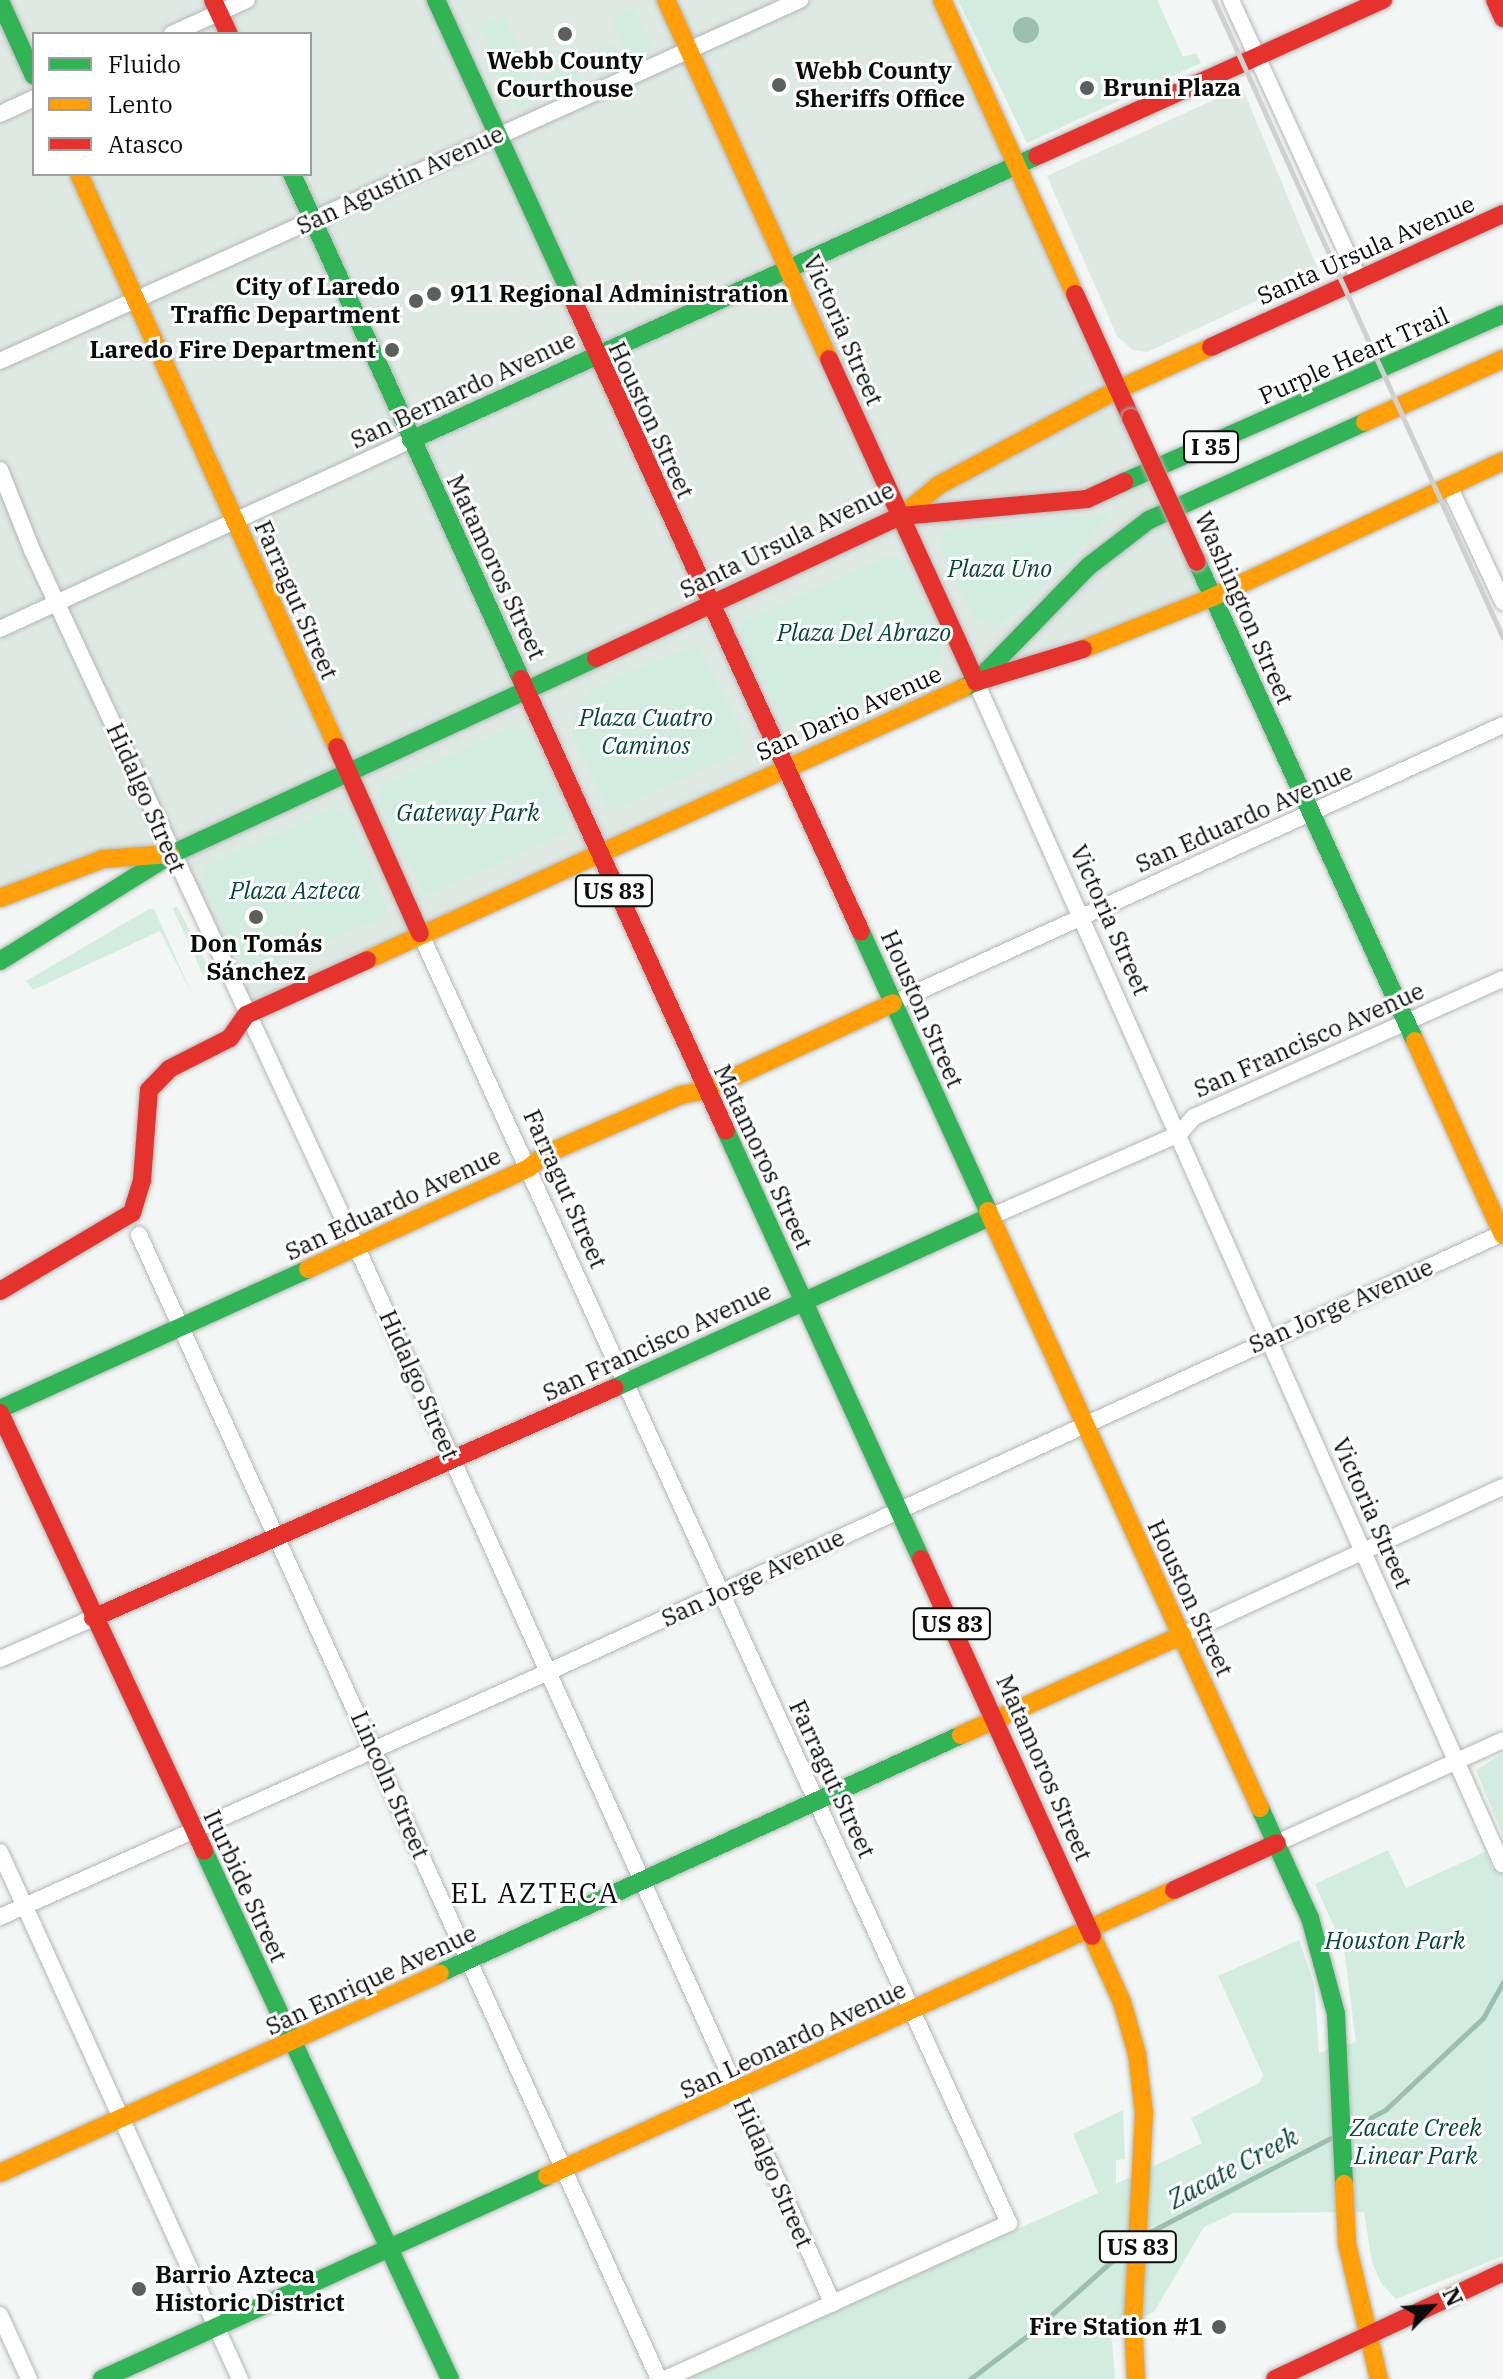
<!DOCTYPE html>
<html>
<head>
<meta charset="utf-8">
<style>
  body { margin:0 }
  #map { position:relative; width:1503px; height:2379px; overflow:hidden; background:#f2f6f4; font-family:"IBM Plex Serif",serif }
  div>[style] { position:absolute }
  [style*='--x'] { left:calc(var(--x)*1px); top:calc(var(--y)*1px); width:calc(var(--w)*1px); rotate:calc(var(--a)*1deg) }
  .built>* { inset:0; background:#dfe9e4 }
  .green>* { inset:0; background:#d2ede0 }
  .water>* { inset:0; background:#9bbeaf }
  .round { border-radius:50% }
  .stream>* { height:5px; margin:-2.5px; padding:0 2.5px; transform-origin:2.5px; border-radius:2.5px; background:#9bbeaf }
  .roads { filter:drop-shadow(0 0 2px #b3b6b5) drop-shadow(0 0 2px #b3b6b5) }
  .street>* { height:16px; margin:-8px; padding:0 8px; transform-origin:8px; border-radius:8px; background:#fdfefd }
  .fast>* { height:18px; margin:-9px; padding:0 9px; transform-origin:9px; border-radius:9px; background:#30b455 }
  .slow>* { height:18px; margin:-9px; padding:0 9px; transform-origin:9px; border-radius:9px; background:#ff9f0a }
  .jam>* { height:18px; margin:-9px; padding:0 9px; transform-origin:9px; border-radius:9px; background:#e5322d }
  .rail>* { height:5px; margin:-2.5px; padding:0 2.5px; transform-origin:2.5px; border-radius:2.5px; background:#cfd0cf }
  .bridges { filter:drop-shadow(0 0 2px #b3b6b5) drop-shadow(0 0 2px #b3b6b5) }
  .jam-bridge>* { height:18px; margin:-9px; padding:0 9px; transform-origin:9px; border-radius:9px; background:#e5322d }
  .dots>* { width:22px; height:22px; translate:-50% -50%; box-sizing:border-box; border:4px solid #fff; border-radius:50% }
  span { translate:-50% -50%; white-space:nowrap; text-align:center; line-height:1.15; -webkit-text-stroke:6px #fff; paint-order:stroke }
  .shield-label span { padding:2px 6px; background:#fff; border:2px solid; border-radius:6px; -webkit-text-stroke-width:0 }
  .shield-label { font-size:22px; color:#0a0d0c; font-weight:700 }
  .poi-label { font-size:24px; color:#0a0d0c; font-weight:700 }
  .left { translate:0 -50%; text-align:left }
  .right { translate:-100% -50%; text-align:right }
  .street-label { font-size:24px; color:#0a0d0c }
  .park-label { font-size:24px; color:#044833; font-style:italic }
  .water-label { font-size:26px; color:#024732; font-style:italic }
  .quarter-label { font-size:28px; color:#0a0d0c; letter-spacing:2px }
  .legend { position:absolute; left:32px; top:32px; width:280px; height:144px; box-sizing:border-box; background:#fff; border:2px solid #9d9e9e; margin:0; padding:10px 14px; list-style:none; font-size:24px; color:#0a0d0c }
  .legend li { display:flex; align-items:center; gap:16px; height:40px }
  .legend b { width:40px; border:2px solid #9d9e9e }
  .north { position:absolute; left:1391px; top:2267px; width:80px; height:80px; -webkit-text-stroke:6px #fff; paint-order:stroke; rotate:65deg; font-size:22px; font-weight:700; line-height:32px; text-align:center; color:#0a0d0c }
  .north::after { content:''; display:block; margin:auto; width:28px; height:36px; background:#0a0d0c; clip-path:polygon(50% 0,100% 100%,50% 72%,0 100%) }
</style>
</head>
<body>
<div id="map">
  <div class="built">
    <i style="clip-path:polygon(evenodd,0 0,942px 0,1213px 597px,1047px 663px,246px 1015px,172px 854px,103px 859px,0 898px,0 0,34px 34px,310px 34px,310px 174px,34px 174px,34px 34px)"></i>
    <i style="clip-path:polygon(1242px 87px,1319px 272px,1147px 352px,1133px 350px,1117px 336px,1047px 176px)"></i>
  </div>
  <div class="green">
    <i style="clip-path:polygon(958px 0,1157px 0,1183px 57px,1196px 53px,1201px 63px,1027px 143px)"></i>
    <i style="clip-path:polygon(634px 7px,653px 47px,628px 59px,610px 20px)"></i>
    <i style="clip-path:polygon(504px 14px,520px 49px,495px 62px,479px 26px)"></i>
    <i style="clip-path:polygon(612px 44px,622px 60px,589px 75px,583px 58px)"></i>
    <i style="clip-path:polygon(524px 59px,542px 97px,517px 109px,498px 69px)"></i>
    <i style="clip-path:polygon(571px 64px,581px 79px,547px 94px,541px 77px)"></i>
    <i style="clip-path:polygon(1112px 513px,1034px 598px,999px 626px,974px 619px,939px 547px,946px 530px)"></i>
    <i style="clip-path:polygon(891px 555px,904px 563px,942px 647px,941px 662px,800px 728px,786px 729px,741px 637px,742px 621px)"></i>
    <i style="clip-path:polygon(698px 644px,745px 737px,743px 752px,613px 810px,604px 802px,572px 734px,575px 709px,595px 687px)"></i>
    <i style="clip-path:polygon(511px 727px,521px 727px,531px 737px,567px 817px,567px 833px,424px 896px,378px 802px,379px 787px)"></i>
    <i style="clip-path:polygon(336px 807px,349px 816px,388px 910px,382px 918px,248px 975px,203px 882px,203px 867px)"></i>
    <i style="clip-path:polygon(177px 906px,209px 969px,203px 975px,173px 909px)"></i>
    <i style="clip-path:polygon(149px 909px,154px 909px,193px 996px,160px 931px,33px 990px,26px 981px)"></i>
    <i style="clip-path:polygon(1503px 1753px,1503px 1836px,1476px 1770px)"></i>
    <i style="clip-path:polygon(1388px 1850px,1406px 1888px,1485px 1852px,1493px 1870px,1503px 1865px,1503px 2256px,1396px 2299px,1381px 2283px,1372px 2262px,1364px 2212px,1234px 2213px,1204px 2227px,1154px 2312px,1111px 2331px,1115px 2379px,684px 2379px,1098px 2193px,1073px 2134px,1123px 2110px,1125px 2159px,1116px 2160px,1116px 2184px,1202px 2143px,1191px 2118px,1259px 2083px,1263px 2075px,1218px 1976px,1299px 1940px,1314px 1984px,1319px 2053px,1356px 2042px,1344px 1949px,1315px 1884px)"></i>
  </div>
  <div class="water">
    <i class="round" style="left:1013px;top:17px;width:26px;height:26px"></i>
  </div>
  <div class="stream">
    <i style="--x:1349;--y:2129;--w:41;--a:-27.8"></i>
    <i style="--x:1385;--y:2110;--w:134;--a:-43.2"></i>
    <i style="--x:1483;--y:2018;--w:41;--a:-60.9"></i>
    <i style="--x:1146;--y:2234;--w:214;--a:-27.5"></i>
    <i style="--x:970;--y:2379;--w:76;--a:-37"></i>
    <i style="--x:1031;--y:2333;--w:134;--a:-41.7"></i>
  </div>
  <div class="roads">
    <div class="street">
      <i style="--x:1231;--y:0;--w:307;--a:65.4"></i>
      <i style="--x:172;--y:34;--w:82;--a:-24.4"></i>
      <i style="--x:0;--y:114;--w:38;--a:-25"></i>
      <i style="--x:0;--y:361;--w:878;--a:-24.29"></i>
      <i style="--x:0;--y:470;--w:86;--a:68.2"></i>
      <i style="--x:32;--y:550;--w:770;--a:65.03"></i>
      <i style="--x:357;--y:1248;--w:1158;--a:65.74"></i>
      <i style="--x:1449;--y:486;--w:128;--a:65"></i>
      <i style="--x:0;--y:629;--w:452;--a:-24.7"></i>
      <i style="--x:976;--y:682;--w:1294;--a:66.01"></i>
      <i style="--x:420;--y:933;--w:1418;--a:65.46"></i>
      <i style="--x:1009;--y:2223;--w:378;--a:155.6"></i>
      <i style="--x:893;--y:1003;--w:670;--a:-24.5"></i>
      <i style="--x:990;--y:1217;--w:206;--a:-23.7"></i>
      <i style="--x:1179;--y:1134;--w:23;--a:-49"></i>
      <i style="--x:1194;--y:1117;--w:338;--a:-24.1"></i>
      <i style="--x:139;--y:1235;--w:1257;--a:65.56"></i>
      <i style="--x:1182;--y:1635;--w:353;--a:-24.8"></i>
      <i style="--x:0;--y:1659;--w:102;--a:-23.8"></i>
      <i style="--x:1277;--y:1843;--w:248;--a:-24.5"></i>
      <i style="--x:0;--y:1852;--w:579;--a:65.52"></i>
      <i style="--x:0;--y:1917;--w:600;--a:-24.09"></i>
      <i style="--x:548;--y:1672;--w:1051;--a:-24.69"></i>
      <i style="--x:0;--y:2315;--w:70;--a:65.6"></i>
    </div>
    <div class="fast">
      <i style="--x:436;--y:0;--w:332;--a:65.4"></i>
      <i style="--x:0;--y:1;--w:82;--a:65.6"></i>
      <i style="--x:292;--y:174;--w:554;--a:65.61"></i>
      <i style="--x:411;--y:440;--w:687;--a:-24.4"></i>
      <i style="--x:1124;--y:482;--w:415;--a:-23.9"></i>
      <i style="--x:1197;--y:562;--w:526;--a:65.53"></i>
      <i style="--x:963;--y:688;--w:14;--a:-25"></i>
      <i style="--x:976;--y:682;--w:162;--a:-45.8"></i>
      <i style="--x:1089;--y:566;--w:76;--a:-37.5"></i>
      <i style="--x:1149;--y:520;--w:237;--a:-24.4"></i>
      <i style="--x:861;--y:932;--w:307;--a:65.5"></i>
      <i style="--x:0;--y:961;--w:203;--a:-31.9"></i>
      <i style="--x:172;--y:854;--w:467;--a:-24.8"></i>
      <i style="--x:726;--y:1131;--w:470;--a:65.5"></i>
      <i style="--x:614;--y:1388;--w:413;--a:-24.5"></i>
      <i style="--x:0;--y:1409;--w:338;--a:-24.4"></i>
      <i style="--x:1260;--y:1808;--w:121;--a:65.6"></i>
      <i style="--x:1310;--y:1918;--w:99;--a:74.8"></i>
      <i style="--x:1336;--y:2014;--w:170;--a:87.3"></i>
      <i style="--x:204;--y:1851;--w:582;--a:65.02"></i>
      <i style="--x:440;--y:1973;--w:573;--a:-24.55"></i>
      <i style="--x:102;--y:2379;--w:489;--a:-24.5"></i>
    </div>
    <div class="slow">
      <i style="--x:666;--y:0;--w:394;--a:65.6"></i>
      <i style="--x:942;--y:0;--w:323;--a:65.7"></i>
      <i style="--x:79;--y:174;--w:628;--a:65.76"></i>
      <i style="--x:1365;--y:422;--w:152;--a:-24.5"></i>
      <i style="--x:901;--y:516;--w:49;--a:-39.2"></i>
      <i style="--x:939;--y:485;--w:204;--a:-28.1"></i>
      <i style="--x:1119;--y:389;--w:101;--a:-24.5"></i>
      <i style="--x:1083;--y:649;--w:140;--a:-21.8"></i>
      <i style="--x:1213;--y:597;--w:320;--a:-25.1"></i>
      <i style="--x:0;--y:898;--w:110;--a:-20.7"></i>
      <i style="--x:103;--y:859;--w:67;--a:-4.3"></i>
      <i style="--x:367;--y:960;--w:655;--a:-24.53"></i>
      <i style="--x:1415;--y:1041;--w:213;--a:65.6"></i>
      <i style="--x:988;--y:1211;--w:656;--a:65.51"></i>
      <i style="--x:308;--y:1269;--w:243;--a:-24.6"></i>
      <i style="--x:529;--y:1168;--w:20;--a:-41"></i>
      <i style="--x:544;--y:1155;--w:150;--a:-23.7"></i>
      <i style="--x:681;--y:1095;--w:25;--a:-11"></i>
      <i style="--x:706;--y:1090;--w:206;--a:-24.9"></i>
      <i style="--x:961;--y:1735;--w:243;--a:-24.3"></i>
      <i style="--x:1092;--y:1936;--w:72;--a:65.6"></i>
      <i style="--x:1122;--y:2002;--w:54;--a:73.9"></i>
      <i style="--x:1137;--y:2054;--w:59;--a:83.2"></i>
      <i style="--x:1144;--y:2113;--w:209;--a:93"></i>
      <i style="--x:1133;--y:2322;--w:57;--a:87"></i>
      <i style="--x:0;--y:2173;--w:483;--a:-24.4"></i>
      <i style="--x:547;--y:2176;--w:689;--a:-24.52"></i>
      <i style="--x:1344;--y:2184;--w:60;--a:87.1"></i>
      <i style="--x:1347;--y:2244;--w:139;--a:76.7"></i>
    </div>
    <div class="jam">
      <i style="--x:213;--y:0;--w:38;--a:65"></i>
      <i style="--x:1495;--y:0;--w:20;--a:66"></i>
      <i style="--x:1037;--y:156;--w:380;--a:-24.3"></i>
      <i style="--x:1075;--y:294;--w:136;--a:65.7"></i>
      <i style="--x:574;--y:302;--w:692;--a:65.51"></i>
      <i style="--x:1211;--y:347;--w:321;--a:-24.5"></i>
      <i style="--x:829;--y:359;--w:355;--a:65.5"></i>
      <i style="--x:976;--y:682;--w:112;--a:-17.1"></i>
      <i style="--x:596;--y:658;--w:336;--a:-25"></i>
      <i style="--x:901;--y:516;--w:187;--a:-5.2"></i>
      <i style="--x:1087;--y:499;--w:41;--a:-24.7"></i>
      <i style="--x:521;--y:679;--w:496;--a:65.6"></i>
      <i style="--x:337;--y:747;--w:204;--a:66"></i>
      <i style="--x:0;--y:1291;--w:153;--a:-30.6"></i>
      <i style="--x:132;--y:1213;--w:34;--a:-73"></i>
      <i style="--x:142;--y:1180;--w:90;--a:-85.6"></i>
      <i style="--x:149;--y:1090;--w:29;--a:-46"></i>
      <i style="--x:169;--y:1069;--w:68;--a:-26.9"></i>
      <i style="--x:230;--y:1038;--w:28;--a:-55"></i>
      <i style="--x:246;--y:1015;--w:133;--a:-24.4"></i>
      <i style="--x:0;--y:1413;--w:483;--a:65"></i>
      <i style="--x:921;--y:1559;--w:414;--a:65.6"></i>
      <i style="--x:93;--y:1618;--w:570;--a:-23.82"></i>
      <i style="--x:1174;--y:1890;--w:113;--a:-24.5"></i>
      <i style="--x:1275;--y:2379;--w:252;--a:-25.1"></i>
    </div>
  </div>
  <div class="rail">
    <i style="--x:1214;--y:0;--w:700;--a:65.63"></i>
  </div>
  <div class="bridges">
    <div class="jam-bridge">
      <i style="--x:1131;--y:418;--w:158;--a:65.4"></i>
    </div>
  </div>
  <div class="dots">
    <i style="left:565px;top:34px;background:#5b5f5d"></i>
    <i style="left:779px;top:85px;background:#5b5f5d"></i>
    <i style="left:1087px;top:88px;background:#5b5f5d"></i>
    <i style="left:434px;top:294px;background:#5b5f5d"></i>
    <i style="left:416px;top:301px;background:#5b5f5d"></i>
    <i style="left:392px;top:350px;background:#5b5f5d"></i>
    <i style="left:256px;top:917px;background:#5b5f5d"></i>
    <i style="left:139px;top:2289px;background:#5b5f5d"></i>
    <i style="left:1219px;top:2327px;background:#5b5f5d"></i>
  </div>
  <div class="shield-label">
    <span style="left:1211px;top:447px">I 35</span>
    <span style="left:614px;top:891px">US 83</span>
    <span style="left:952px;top:1624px">US 83</span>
    <span style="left:1138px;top:2247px">US 83</span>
  </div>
  <div class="poi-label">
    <span style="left:565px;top:75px">Webb County<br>Courthouse</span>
    <span class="left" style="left:795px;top:85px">Webb County<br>Sheriffs Office</span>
    <span class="left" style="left:1103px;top:88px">Bruni Plaza</span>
    <span class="right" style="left:400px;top:301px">City of Laredo<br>Traffic Department</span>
    <span class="left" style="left:450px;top:294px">911 Regional Administration</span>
    <span class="right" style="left:376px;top:350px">Laredo Fire Department</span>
    <span style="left:256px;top:958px">Don Tomás<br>Sánchez</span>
    <span class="left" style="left:155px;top:2289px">Barrio Azteca<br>Historic District</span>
    <span class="right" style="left:1203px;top:2327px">Fire Station #1</span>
  </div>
  <div class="street-label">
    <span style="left:400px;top:180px;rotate:-25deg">San Agustin Avenue</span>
    <span style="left:1366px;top:250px;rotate:-24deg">Santa Ursula Avenue</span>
    <span style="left:843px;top:330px;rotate:66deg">Victoria Street</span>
    <span style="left:1354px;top:356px;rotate:-24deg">Purple Heart Trail</span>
    <span style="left:463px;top:390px;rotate:-25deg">San Bernardo Avenue</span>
    <span style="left:651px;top:420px;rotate:65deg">Houston Street</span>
    <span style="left:787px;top:540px;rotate:-26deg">Santa Ursula Avenue</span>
    <span style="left:496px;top:567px;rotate:65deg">Matamoros Street</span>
    <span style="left:296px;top:600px;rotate:66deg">Farragut Street</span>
    <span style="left:1244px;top:608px;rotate:66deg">Washington Street</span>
    <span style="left:849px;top:713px;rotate:-24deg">San Dario Avenue</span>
    <span style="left:146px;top:798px;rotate:66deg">Hidalgo Street</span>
    <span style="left:1244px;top:818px;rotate:-24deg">San Eduardo Avenue</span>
    <span style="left:1110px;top:920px;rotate:66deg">Victoria Street</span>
    <span style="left:922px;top:1009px;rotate:66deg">Houston Street</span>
    <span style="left:1309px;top:1040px;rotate:-24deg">San Francisco Avenue</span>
    <span style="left:763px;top:1157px;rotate:65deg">Matamoros Street</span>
    <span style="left:565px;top:1189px;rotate:66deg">Farragut Street</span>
    <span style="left:393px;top:1204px;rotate:-25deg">San Eduardo Avenue</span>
    <span style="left:1341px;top:1306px;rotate:-24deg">San Jorge Avenue</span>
    <span style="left:657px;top:1342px;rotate:-25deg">San Francisco Avenue</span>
    <span style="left:419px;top:1385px;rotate:66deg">Hidalgo Street</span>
    <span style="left:1372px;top:1513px;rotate:66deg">Victoria Street</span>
    <span style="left:753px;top:1578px;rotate:-25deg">San Jorge Avenue</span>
    <span style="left:1190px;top:1598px;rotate:65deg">Houston Street</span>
    <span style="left:1044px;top:1768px;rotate:66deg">Matamoros Street</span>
    <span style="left:832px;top:1779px;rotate:65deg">Farragut Street</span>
    <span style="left:390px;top:1785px;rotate:66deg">Lincoln Street</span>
    <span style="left:245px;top:1886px;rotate:65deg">Iturbide Street</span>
    <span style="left:371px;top:1980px;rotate:-25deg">San Enrique Avenue</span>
    <span style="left:793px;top:2040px;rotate:-25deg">San Leonardo Avenue</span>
    <span style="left:773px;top:2173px;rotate:66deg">Hidalgo Street</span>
  </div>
  <div class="park-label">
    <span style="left:1000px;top:569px">Plaza Uno</span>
    <span style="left:864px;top:633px">Plaza Del Abrazo</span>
    <span style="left:646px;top:732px">Plaza Cuatro<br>Caminos</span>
    <span style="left:468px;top:813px">Gateway Park</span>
    <span style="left:295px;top:891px">Plaza Azteca</span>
    <span style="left:1395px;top:1941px">Houston Park</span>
    <span style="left:1416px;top:2142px">Zacate Creek<br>Linear Park</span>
  </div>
  <div class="water-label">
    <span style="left:1233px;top:2168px;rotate:-28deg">Zacate Creek</span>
  </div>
  <div class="quarter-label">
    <span style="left:535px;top:1893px">EL AZTECA</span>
  </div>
  <ul class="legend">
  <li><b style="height:10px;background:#30b455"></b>Fluido</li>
  <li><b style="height:10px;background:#ff9f0a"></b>Lento</li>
  <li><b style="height:10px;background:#e5322d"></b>Atasco</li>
  </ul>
  <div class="north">N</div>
</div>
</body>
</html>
